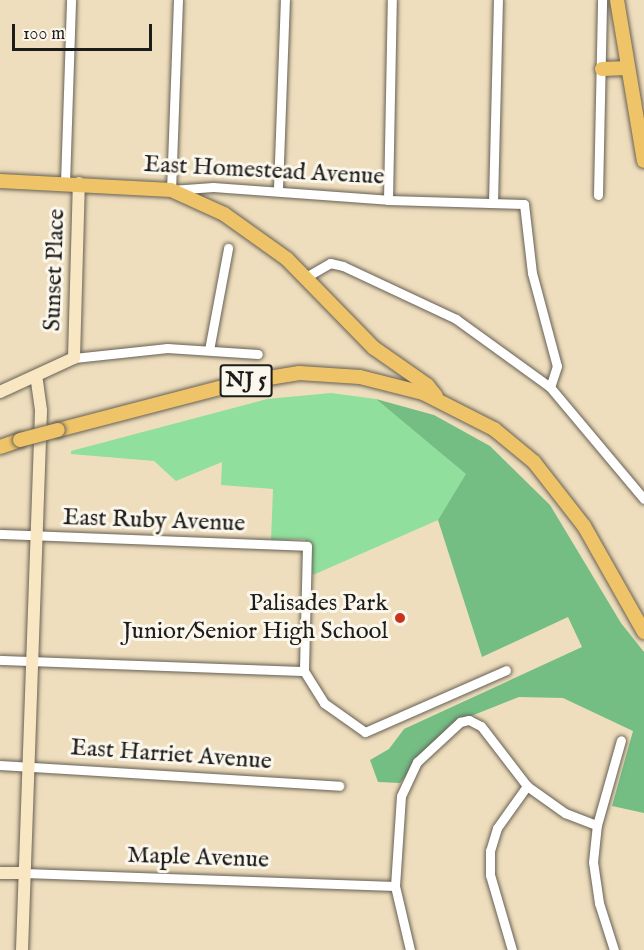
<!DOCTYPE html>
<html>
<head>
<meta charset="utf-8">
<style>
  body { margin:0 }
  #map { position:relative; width:644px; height:950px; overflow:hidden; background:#efdebd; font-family:"IM FELL English",serif }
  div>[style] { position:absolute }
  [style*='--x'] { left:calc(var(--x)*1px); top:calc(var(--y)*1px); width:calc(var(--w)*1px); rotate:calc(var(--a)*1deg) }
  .green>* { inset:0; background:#90df9d }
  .forest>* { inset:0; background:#74be84 }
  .roads { filter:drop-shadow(0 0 2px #666054) drop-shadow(0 0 2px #666054) }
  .street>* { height:9px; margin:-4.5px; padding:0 4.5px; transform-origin:4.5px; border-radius:4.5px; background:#fff }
  .secondary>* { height:12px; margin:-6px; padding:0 6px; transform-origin:6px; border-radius:6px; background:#f9e7c3 }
  .primary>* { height:14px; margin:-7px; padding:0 7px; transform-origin:7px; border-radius:7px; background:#efc469 }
  .bridges { filter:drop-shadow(0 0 2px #666054) drop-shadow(0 0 2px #666054) }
  .primary-bridge>* { height:14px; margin:-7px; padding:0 7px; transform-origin:7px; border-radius:7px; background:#efc469 }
  .dots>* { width:16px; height:16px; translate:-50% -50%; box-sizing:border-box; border:3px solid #fbf7ec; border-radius:50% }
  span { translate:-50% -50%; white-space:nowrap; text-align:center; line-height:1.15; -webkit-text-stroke:6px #fbf7ec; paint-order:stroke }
  .shield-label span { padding:2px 4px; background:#fbf7ec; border:2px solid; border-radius:4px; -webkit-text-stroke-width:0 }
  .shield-label { font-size:22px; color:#1c1c1c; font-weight:700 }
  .street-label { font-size:24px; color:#1c1c1c }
  .poi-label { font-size:24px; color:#1c1c1c }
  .right { translate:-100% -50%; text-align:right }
  .scale { position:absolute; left:12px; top:24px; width:140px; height:27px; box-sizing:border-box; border:3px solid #1c1c1c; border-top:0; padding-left:8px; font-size:18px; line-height:21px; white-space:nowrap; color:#1c1c1c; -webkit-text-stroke:4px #fbf7ec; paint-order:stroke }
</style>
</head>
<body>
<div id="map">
  <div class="green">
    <i style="clip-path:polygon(331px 393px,376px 399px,467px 474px,438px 520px,313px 575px,305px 539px,271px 540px,273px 489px,221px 485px,222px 462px,176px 481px,154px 461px,71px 454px,71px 451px,267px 399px)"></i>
  </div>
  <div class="forest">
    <i style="clip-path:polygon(376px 399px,434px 415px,490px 446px,550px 505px,621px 623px,644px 652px,644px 813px,612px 806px,633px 731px,563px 698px,519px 697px,451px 724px,400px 783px,378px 782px,370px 760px,389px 749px,404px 729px,582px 647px,568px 617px,482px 657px,438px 520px,466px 474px)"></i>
  </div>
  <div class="roads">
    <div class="street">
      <i style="--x:178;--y:0;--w:190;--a:92.1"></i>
      <i style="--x:171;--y:190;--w:42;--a:-4.1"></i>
      <i style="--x:213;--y:187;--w:175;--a:4.2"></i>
      <i style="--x:388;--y:200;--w:136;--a:1.7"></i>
      <i style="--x:524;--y:204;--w:69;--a:83.4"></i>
      <i style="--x:532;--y:273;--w:96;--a:75"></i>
      <i style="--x:557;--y:366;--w:22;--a:108"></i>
      <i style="--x:65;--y:183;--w:183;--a:-88.1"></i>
      <i style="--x:278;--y:189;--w:189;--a:-87.9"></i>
      <i style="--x:598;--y:195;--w:195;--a:-88.8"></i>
      <i style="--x:388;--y:200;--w:200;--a:-88.9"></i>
      <i style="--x:493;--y:203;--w:203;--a:-88.6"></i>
      <i style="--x:306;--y:277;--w:28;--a:-30"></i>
      <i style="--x:330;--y:263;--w:13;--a:13"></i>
      <i style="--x:343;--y:266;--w:125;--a:25.1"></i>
      <i style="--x:456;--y:319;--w:116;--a:35.9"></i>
      <i style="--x:550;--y:387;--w:146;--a:50"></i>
      <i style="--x:209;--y:350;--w:104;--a:-79.4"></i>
      <i style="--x:74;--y:358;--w:94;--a:-6.1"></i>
      <i style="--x:167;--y:348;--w:91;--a:3.8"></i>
      <i style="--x:0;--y:534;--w:307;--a:2.2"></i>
      <i style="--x:307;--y:546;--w:125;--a:91.4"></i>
      <i style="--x:304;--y:671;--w:38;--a:58"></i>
      <i style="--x:324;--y:703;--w:50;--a:35.3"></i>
      <i style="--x:365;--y:732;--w:154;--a:-23.7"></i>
      <i style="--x:0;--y:660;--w:304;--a:2.1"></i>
      <i style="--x:0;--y:765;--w:340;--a:3.5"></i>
      <i style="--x:24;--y:873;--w:371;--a:2"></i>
      <i style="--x:410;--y:950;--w:66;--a:-103.2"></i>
      <i style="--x:395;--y:886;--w:90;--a:-86.2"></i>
      <i style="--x:401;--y:796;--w:38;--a:-65"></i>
      <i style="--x:417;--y:762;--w:59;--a:-42.9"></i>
      <i style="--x:460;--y:722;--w:9;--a:-13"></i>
      <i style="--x:469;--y:720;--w:13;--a:27"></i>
      <i style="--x:481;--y:726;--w:76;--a:52.5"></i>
      <i style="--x:527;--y:786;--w:47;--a:35.4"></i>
      <i style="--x:565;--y:813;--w:34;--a:21"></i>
      <i style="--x:512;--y:950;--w:78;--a:-106.3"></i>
      <i style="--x:490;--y:875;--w:24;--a:-90"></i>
      <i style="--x:490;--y:851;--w:24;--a:-73"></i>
      <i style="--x:497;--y:828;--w:52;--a:-54.5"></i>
      <i style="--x:614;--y:950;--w:49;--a:-107.7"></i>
      <i style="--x:599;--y:903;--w:41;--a:-98.3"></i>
      <i style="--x:593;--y:862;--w:37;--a:-84"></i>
      <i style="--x:597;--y:825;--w:88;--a:-74.2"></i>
    </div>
    <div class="secondary">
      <i style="--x:0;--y:392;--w:81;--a:-24.7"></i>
      <i style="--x:74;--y:358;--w:175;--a:-88.4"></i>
      <i style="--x:0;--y:873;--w:24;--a:0"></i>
      <i style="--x:22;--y:950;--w:540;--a:-87.98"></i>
      <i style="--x:41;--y:410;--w:34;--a:-98"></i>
    </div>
    <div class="primary">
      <i style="--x:617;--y:0;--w:163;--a:80.5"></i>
      <i style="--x:602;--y:69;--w:26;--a:-2"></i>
      <i style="--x:0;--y:181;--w:171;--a:3"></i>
      <i style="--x:171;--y:190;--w:58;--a:24.4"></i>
      <i style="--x:224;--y:214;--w:77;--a:35.5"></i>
      <i style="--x:287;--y:259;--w:124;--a:45.7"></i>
      <i style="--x:374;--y:348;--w:65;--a:34.9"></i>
      <i style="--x:427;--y:385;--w:14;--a:51"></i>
      <i style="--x:58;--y:430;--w:186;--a:-14.6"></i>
      <i style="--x:238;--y:383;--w:62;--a:-9.3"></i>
      <i style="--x:299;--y:373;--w:61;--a:3.8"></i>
      <i style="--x:360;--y:377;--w:65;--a:14.3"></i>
      <i style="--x:423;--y:393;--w:80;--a:26.9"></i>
      <i style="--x:494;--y:429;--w:52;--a:39.5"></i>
      <i style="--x:534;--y:462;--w:81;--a:52"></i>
      <i style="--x:584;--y:526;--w:122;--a:60.5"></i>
      <i style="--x:0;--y:447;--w:21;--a:-19"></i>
    </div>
  </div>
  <div class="bridges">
    <div class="primary-bridge">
      <i style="--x:20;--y:440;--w:39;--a:-15"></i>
    </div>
  </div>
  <div class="dots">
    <i style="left:400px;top:618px;background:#c8321e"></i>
  </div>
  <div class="shield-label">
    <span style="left:246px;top:381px">NJ 5</span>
  </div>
  <div class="street-label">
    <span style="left:264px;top:171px;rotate:3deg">East Homestead Avenue</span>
    <span style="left:55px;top:270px;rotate:-88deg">Sunset Place</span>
    <span style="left:154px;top:521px;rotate:2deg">East Ruby Avenue</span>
    <span style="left:171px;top:755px;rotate:4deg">East Harriet Avenue</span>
    <span style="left:198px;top:858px;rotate:2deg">Maple Avenue</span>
  </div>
  <div class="poi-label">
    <span class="right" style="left:388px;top:618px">Palisades Park<br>Junior/Senior High School</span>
  </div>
  <div class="scale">100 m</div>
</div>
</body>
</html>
